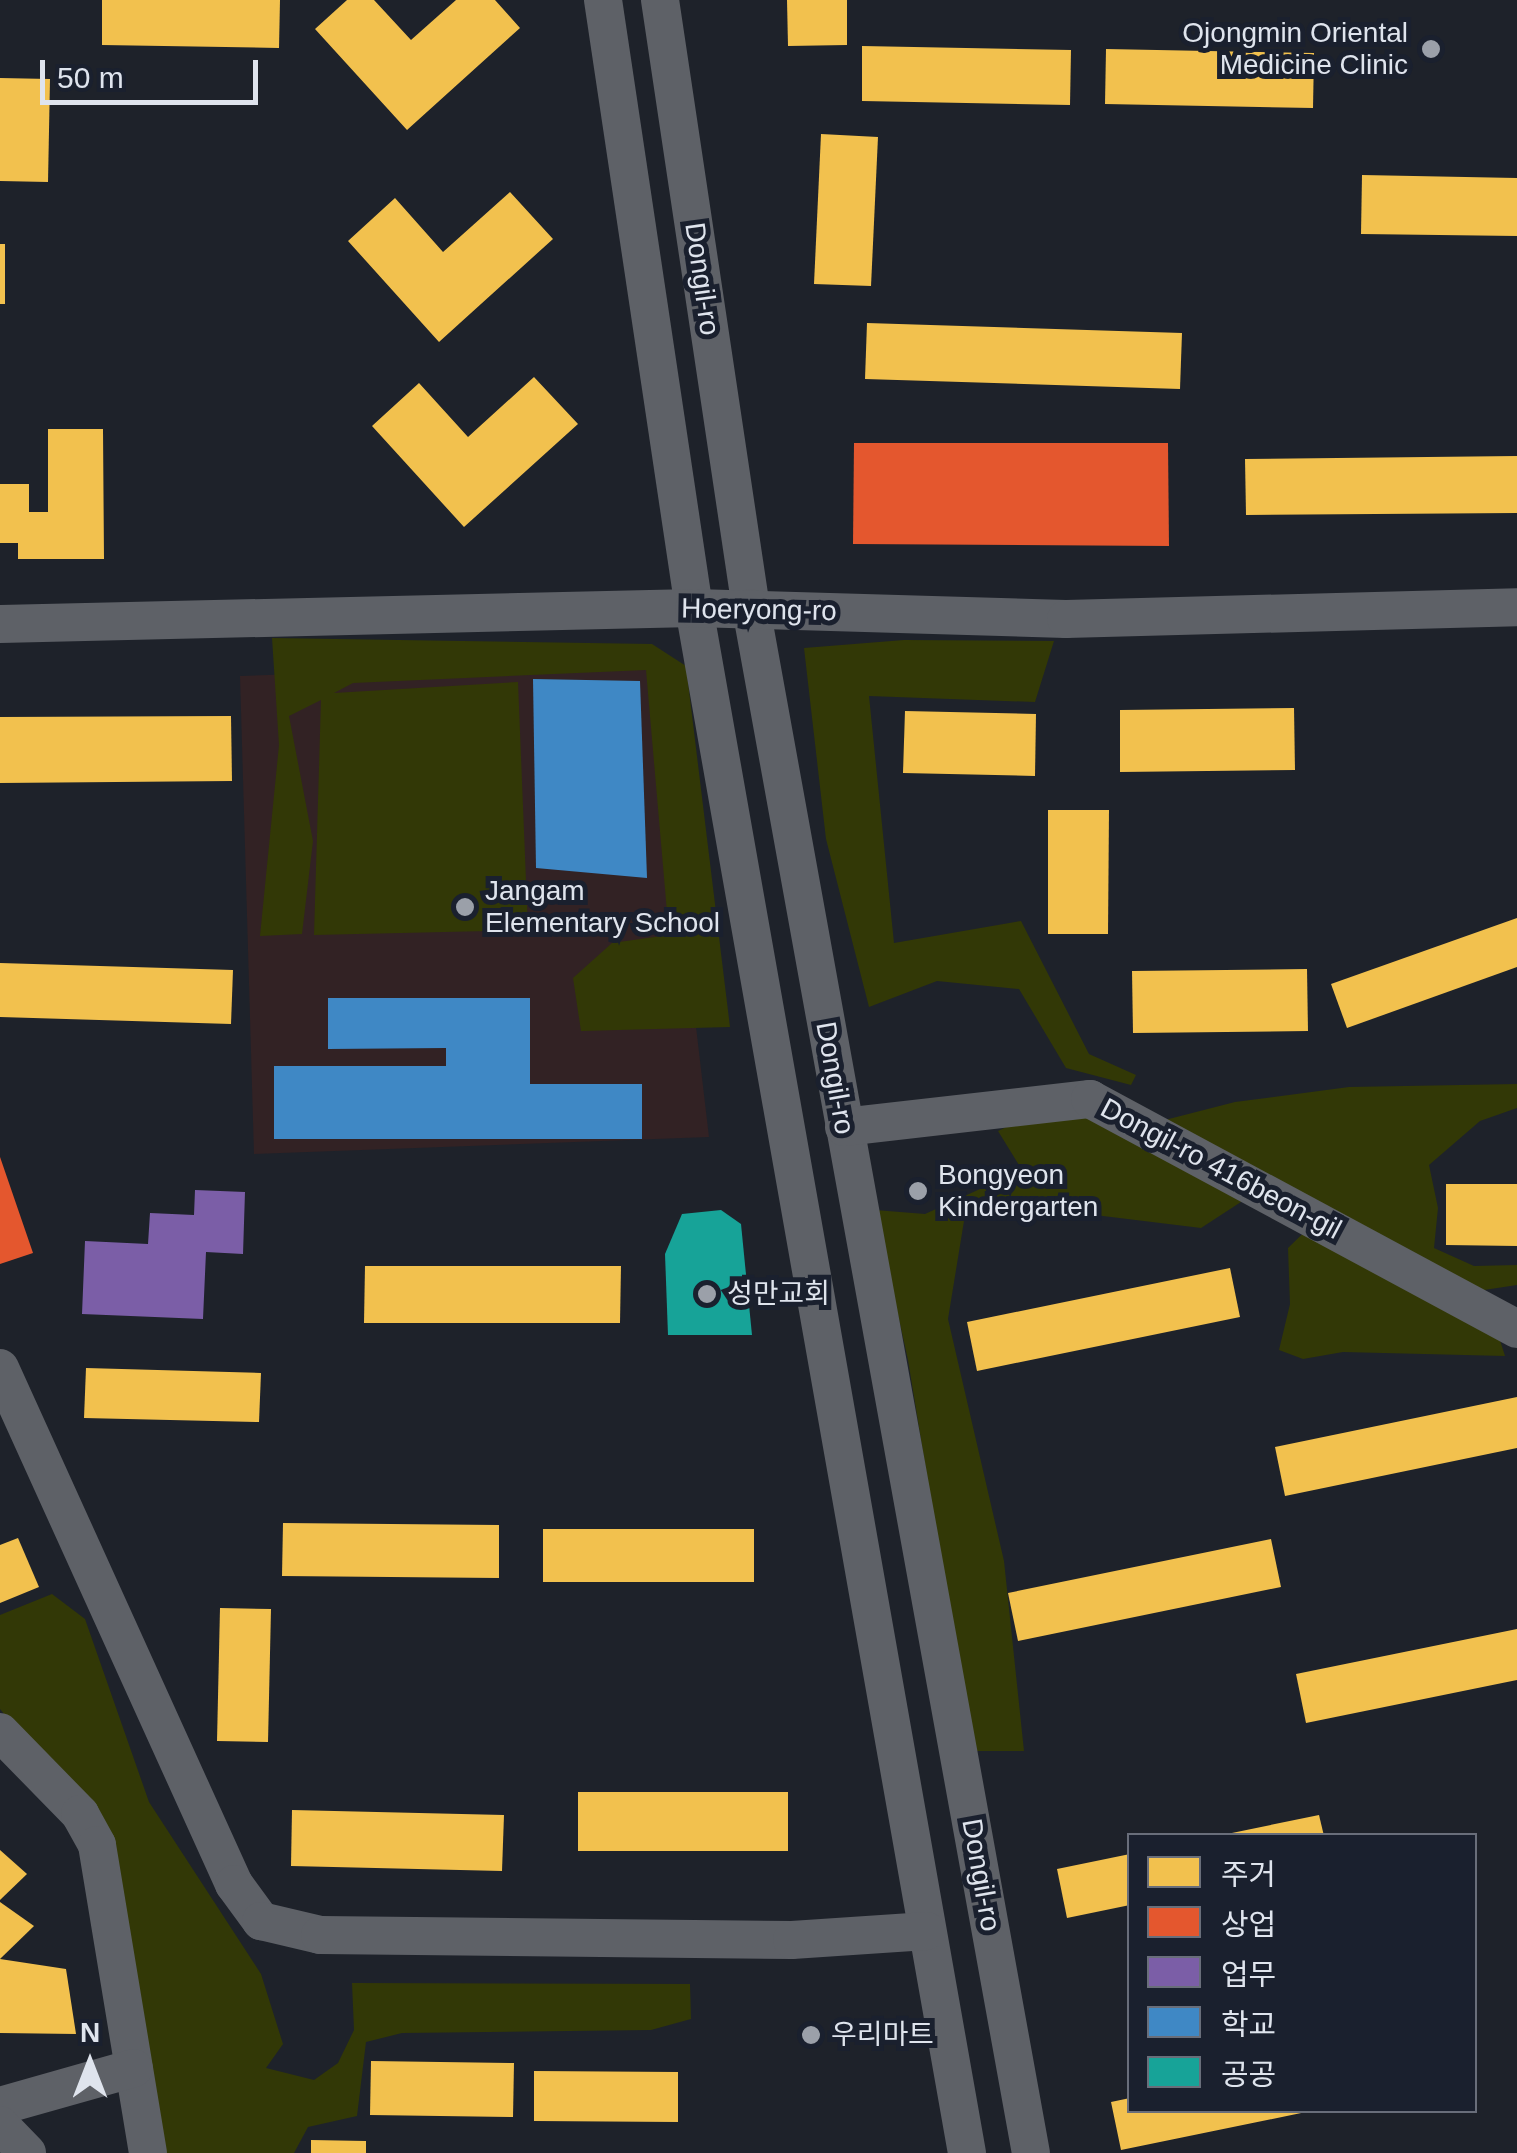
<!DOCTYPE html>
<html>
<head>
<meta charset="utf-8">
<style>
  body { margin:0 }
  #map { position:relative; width:1517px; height:2153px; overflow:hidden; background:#1e222a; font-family:Helvetica,"Noto Sans KR",sans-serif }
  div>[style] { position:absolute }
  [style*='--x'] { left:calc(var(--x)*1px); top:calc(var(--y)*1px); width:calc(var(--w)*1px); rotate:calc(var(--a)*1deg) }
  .education>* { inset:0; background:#322224 }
  .green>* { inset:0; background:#323806 }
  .homes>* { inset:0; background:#f2c14e }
  .shops>* { inset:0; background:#e4572e }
  .offices>* { inset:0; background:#7b5ea7 }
  .schools>* { inset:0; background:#3f88c5 }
  .public>* { inset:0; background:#17a398 }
  .minor>* { height:38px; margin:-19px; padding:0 19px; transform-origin:19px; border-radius:19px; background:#5e6167 }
  .dots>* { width:28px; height:28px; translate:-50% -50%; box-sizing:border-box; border:5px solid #1a202e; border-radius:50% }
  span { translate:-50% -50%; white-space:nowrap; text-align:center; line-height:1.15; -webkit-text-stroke:10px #1a202e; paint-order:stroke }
  .poi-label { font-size:28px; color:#dfe4ed }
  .right { translate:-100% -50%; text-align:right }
  .left { translate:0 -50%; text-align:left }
  .street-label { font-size:28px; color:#dfe4ed }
  .legend { position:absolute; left:1127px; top:1833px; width:350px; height:280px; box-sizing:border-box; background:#1a202e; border:2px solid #696e7a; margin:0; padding:12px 18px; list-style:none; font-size:30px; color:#dfe4ed }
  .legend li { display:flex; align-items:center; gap:20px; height:50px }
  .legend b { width:50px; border:2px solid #696e7a }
  .north { position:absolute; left:40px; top:2013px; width:100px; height:100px; -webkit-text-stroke:8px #1a202e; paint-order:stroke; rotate:0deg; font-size:28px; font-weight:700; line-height:40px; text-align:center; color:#dfe4ed }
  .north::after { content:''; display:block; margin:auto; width:35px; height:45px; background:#dfe4ed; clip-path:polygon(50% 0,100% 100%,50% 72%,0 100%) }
  .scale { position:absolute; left:40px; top:60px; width:218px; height:45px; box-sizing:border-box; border:5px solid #dfe4ed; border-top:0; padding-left:12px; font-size:30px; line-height:35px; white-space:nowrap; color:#dfe4ed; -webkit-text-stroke:8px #1a202e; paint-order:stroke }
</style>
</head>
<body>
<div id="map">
  <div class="education">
    <i style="clip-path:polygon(653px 662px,709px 1137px,254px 1154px,240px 676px)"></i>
  </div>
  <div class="green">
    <i style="clip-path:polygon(272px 638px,652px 644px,686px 666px,730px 1027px,581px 1031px,573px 978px,612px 943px,669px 935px,646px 670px,353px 683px,334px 693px,518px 682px,528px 930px,314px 935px,321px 700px,289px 716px,313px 841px,302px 934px,260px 936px,279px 745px)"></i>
    <i style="clip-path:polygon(904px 640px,1054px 641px,1035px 702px,869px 696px,894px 943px,1021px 921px,1089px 1054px,1136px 1075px,1131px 1085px,1066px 1068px,1019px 989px,937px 981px,869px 1007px,826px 839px,804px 648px)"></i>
    <i style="clip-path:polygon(1517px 1084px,1517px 1108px,1480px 1121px,1429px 1165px,1438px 1208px,1434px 1248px,1474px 1266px,1517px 1265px,1517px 1285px,1484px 1290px,1505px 1356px,1343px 1352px,1303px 1359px,1279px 1350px,1290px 1304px,1288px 1248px,1326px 1211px,1264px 1187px,1201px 1228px,1054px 1210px,996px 1211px,964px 1221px,948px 1319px,1004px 1561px,1024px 1751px,972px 1751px,908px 1360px,875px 1210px,925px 1214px,1022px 1170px,998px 1131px,1088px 1088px,1161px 1121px,1235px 1102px,1349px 1087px)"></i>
    <i style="clip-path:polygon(52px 1594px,85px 1619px,149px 1802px,261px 1974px,283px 2044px,266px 2068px,314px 2080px,338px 2063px,354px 2030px,352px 1983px,690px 1984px,691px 2019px,651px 2030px,402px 2033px,366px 2042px,357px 2116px,308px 2127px,294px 2153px,161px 2153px,108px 1843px,0 1709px,0 1615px)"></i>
  </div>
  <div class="homes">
    <i style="clip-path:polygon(102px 0,280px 0,279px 48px,102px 45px)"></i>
    <i style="clip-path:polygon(347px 0,374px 0,411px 40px,456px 0,495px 0,520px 28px,407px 130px,315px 29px)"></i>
    <i style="clip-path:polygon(787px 0,847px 0,847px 45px,788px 46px)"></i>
    <i style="clip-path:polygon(862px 46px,1071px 50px,1070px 105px,862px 101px)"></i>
    <i style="clip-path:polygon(1106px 49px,1314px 53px,1313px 108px,1105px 104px)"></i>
    <i style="clip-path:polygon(0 78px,50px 79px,48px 182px,0 181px)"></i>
    <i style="clip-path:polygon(821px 134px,878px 137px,871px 286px,814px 284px)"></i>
    <i style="clip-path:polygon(1362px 175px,1517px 178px,1517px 236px,1361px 234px)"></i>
    <i style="clip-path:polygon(510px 192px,553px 239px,439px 342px,348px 241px,395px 198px,443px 252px)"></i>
    <i style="clip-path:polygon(0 244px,5px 244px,5px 304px,0 304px)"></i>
    <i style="clip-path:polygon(867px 323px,1182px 333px,1180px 389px,865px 379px)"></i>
    <i style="clip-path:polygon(534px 377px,578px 424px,464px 527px,372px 426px,419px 383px,468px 437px)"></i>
    <i style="clip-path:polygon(48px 429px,103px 429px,104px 559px,18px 559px,18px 543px,0 543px,0 484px,29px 484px,29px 512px,48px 512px)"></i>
    <i style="clip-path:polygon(1517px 456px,1517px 513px,1246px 515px,1245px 459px)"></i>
    <i style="clip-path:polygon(1294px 708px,1295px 770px,1120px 772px,1120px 710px)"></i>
    <i style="clip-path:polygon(905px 711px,1036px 714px,1035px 776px,903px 773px)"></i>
    <i style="clip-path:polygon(231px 716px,232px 781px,0 783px,0 717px)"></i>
    <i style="clip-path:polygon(1048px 810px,1109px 810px,1108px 934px,1048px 934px)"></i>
    <i style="clip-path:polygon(1517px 918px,1517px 967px,1347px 1028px,1331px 984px)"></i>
    <i style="clip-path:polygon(0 963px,233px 970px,231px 1024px,0 1017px)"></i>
    <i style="clip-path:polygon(1307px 969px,1308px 1031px,1133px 1033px,1132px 971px)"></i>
    <i style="clip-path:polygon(1446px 1184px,1517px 1184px,1517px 1246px,1446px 1245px)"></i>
    <i style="clip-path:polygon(365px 1266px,621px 1266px,620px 1323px,364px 1323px)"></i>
    <i style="clip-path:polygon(1230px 1268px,1240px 1317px,977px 1371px,967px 1322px)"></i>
    <i style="clip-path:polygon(86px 1368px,261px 1373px,259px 1422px,84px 1418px)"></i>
    <i style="clip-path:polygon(1517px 1397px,1517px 1448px,1285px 1496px,1275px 1447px)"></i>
    <i style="clip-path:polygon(283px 1523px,499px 1525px,499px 1578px,282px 1576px)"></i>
    <i style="clip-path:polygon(543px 1529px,754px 1529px,754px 1582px,543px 1582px)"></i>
    <i style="clip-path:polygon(18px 1538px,39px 1587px,0 1603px,0 1545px)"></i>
    <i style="clip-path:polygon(1271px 1539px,1281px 1587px,1018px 1641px,1008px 1593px)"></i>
    <i style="clip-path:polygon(220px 1608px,271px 1609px,268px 1742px,217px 1741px)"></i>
    <i style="clip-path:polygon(1517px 1629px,1517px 1680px,1306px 1723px,1296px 1674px)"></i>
    <i style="clip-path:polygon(578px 1792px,788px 1792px,788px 1851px,578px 1851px)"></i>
    <i style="clip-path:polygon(292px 1810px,504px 1815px,502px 1871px,291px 1866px)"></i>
    <i style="clip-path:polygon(1319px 1815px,1324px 1836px,1227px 1836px,1227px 1834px)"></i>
    <i style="clip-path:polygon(0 1850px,27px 1874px,0 1900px)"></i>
    <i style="clip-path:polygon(1130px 1854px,1130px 1905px,1067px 1918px,1057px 1869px)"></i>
    <i style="clip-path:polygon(0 1902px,34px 1926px,0 1959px)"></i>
    <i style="clip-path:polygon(0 1959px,66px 1969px,76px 2034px,0 2033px)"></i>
    <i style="clip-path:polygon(371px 2061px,514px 2063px,513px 2117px,370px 2115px)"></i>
    <i style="clip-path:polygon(534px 2071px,678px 2072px,678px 2122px,534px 2121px)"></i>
    <i style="clip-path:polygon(1130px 2098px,1130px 2110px,1306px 2112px,1121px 2150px,1111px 2102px)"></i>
    <i style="clip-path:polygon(311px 2140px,366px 2141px,366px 2153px,311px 2153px)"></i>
  </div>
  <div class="shops">
    <i style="clip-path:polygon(854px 443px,1168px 443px,1169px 546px,853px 544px)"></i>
    <i style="clip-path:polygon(0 1157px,33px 1253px,0 1264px)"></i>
  </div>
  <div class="offices">
    <i style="clip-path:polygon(195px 1190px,245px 1192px,243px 1254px,206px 1252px,203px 1319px,82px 1314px,85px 1241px,148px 1244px,150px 1213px,194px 1215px)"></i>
  </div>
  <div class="schools">
    <i style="clip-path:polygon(533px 679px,640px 681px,647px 878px,536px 868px)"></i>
    <i style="clip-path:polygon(328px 998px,530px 998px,530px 1084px,642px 1084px,642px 1139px,274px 1139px,274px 1066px,446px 1066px,446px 1048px,328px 1049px)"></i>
  </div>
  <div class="public">
    <i style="clip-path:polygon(721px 1210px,741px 1224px,752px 1335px,668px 1335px,665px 1254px,682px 1214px)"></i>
  </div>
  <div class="minor">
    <i style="--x:603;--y:0;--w:615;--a:81.49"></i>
    <i style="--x:694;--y:608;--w:1569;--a:79.98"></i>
    <i style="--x:660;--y:0;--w:615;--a:81.49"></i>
    <i style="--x:751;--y:608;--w:1570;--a:79.73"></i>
    <i style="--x:0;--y:624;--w:694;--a:-1.32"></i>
    <i style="--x:694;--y:608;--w:372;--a:1.7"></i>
    <i style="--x:1066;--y:619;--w:451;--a:-1.5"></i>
    <i style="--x:844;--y:1127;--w:248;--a:-6.5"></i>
    <i style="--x:1090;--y:1099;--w:485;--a:28.3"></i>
    <i style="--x:0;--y:1368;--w:567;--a:65.61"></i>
    <i style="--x:234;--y:1884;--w:46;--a:53.9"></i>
    <i style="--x:261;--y:1921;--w:61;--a:13.3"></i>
    <i style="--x:320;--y:1935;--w:472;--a:0.6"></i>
    <i style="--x:792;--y:1940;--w:135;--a:-3.8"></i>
    <i style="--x:0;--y:1732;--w:115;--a:45.7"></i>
    <i style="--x:80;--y:1814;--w:35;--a:61"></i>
    <i style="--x:97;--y:1845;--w:312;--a:80.6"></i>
    <i style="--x:0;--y:2106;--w:139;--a:-15.8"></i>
    <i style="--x:0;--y:2125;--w:39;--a:46"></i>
  </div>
  <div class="dots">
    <i style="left:1431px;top:49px;background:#9ba0a9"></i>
    <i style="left:465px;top:907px;background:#9ba0a9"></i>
    <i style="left:918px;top:1191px;background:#9ba0a9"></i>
    <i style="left:707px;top:1294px;background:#9ba0a9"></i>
    <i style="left:811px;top:2035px;background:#9ba0a9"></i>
  </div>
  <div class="poi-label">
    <span class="right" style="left:1408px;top:49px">Ojongmin Oriental<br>Medicine Clinic</span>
    <span class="left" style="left:485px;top:907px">Jangam<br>Elementary School</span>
    <span class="left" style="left:938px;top:1191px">Bongyeon<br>Kindergarten</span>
    <span class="left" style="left:727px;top:1294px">성만교회</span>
    <span class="left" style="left:831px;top:2035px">우리마트</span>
  </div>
  <div class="street-label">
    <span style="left:702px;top:279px;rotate:82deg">Dongil-ro</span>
    <span style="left:759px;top:610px;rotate:1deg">Hoeryong-ro</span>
    <span style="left:835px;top:1078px;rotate:80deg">Dongil-ro</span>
    <span style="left:1221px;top:1169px;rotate:28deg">Dongil-ro 416beon-gil</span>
    <span style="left:981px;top:1875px;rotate:80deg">Dongil-ro</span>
  </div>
  <ul class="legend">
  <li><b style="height:28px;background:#f2c14e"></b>주거</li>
  <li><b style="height:28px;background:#e4572e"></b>상업</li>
  <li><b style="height:28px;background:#7b5ea7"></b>업무</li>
  <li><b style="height:28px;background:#3f88c5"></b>학교</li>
  <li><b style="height:28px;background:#17a398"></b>공공</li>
  </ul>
  <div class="north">N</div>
  <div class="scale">50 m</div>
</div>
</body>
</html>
